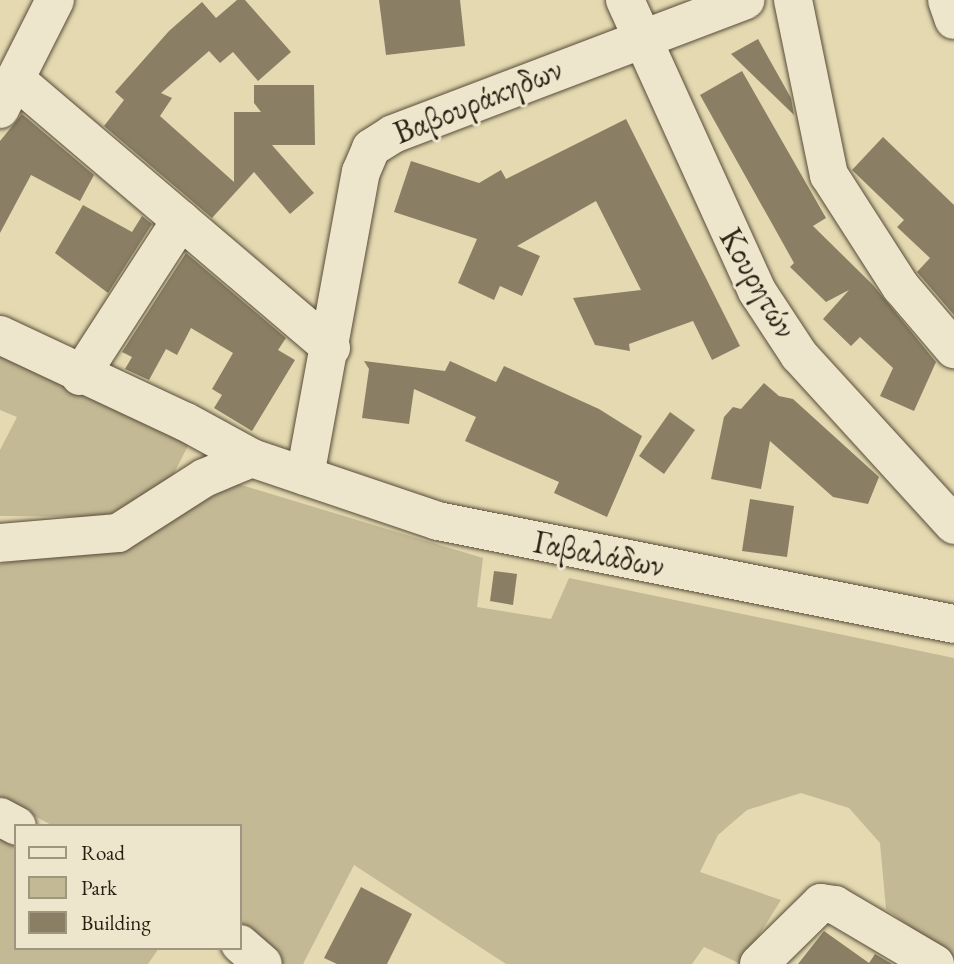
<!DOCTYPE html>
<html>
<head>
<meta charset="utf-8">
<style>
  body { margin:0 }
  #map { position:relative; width:954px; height:964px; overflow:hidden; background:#e4d9b0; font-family:"EB Garamond",serif }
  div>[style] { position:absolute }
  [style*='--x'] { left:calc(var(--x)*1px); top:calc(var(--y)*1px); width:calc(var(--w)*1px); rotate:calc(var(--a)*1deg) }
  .green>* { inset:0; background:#c4b995 }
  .building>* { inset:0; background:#8a7f64 }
  .roads { filter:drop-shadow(0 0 2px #574c39) drop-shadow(0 0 2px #574c39) }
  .minor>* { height:38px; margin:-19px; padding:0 19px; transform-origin:19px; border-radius:19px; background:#ede6cc }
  span { translate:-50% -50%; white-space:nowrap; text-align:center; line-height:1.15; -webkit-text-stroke:6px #ede6cc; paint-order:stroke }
  .street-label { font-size:32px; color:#281d11 }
  .legend { position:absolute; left:14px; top:824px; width:228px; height:126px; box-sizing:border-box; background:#ede6cc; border:2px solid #9e9681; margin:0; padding:9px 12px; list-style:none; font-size:21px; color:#281d11 }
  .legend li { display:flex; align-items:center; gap:14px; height:35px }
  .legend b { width:35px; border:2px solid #9e9681 }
</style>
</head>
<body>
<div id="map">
  <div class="green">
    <i style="clip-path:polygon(0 350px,192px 438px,170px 481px,105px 517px,0 516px,0 450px,17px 417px,0 410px)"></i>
    <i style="clip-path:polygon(238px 484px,483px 558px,477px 607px,551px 619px,569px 578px,954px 658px,954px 959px,886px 909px,880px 843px,849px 808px,801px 793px,747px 810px,718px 835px,700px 872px,781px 900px,741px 964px,704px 947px,692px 964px,506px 964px,354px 865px,303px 964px,273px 964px,240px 934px,240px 826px,53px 826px,0 797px,0 564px,49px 555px,176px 514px)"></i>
    <i style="clip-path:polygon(0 830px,16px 838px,16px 948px,159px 948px,148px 964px,0 964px)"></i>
  </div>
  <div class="building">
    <i style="clip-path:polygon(237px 0,245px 0,291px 52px,258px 81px,233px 52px,220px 63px,209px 51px,161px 93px,172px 98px,160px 116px,234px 182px,234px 112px,261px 112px,254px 103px,254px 85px,314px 85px,315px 145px,272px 145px,314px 193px,290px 214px,254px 172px,212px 218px,104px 126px,124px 100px,115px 92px,169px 31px,202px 2px,216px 18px)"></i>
    <i style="clip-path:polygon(379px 0,460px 0,465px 46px,386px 55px)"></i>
    <i style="clip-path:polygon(758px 39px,791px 98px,794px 115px,731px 54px)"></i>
    <i style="clip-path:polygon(742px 71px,826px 218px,813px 226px,873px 285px,936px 362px,914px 411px,880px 396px,893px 368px,860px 337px,851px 346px,823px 319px,849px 290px,826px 302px,790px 267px,794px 263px,700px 95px)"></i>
    <i style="clip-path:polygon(22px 114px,94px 175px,80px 201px,31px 175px,0 233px,0 141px)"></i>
    <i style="clip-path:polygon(626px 119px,740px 346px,712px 360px,693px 321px,629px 344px,630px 351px,595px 345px,573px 298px,641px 290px,596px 201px,517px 246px,540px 256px,522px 296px,500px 286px,494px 300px,458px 283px,477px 239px,394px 212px,411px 161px,479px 183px,501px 170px,506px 179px)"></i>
    <i style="clip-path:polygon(883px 137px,954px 205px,954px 315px,917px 272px,930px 258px,897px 227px,904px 220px,852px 170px)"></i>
    <i style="clip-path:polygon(83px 205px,132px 232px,142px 216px,152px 224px,108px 293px,55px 253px)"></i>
    <i style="clip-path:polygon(186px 253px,286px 338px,278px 350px,295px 360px,252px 431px,214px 408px,222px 395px,212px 389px,233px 353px,191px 328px,177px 355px,166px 349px,149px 380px,125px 369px,132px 357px,122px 352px)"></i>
    <i style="clip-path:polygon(364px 361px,445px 371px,450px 361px,496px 382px,504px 366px,599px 409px,642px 436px,607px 517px,554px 493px,559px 482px,465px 441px,476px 417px,414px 389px,409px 424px,362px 418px,369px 369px)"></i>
    <i style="clip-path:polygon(764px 383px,779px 396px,793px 399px,879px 477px,868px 504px,833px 497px,770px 441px,761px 489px,711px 479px,724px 417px,733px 407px,741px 409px)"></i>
    <i style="clip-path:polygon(670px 412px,695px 430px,664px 474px,639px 456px)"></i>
    <i style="clip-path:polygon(750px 499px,794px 506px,787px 557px,742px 551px)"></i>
    <i style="clip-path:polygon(494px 571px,517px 574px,513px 605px,490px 601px)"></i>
    <i style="clip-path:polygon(361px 887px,412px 914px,387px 964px,337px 964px,324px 958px)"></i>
    <i style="clip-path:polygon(824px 931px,869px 963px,875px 954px,892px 964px,798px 964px)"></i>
  </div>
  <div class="roads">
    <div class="minor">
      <i style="--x:625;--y:0;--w:320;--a:65.6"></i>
      <i style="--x:757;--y:291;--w:77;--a:56.7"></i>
      <i style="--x:799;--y:355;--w:230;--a:47.6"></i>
      <i style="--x:793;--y:0;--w:179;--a:78.4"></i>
      <i style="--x:829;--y:175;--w:133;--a:57.3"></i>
      <i style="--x:901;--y:287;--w:82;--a:49.5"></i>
      <i style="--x:947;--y:0;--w:21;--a:71"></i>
      <i style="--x:15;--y:79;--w:415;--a:40.4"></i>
      <i style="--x:0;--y:109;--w:122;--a:-63.2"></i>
      <i style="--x:0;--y:335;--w:205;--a:25.1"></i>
      <i style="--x:186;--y:422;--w:75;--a:28.6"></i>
      <i style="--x:252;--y:458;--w:52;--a:157.4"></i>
      <i style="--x:204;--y:478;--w:102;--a:147.4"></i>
      <i style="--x:118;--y:533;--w:118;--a:175.2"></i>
      <i style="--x:80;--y:376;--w:186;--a:-57.1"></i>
      <i style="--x:252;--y:458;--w:196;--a:18.7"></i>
      <i style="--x:438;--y:521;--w:526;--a:11.29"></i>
      <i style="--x:305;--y:476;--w:309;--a:-79.6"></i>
      <i style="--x:361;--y:172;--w:26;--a:-67"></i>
      <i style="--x:371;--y:148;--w:26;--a:-32"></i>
      <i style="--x:393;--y:134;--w:377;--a:-20.8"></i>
      <i style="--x:0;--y:817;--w:19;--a:28"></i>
      <i style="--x:240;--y:944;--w:30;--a:41"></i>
      <i style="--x:759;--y:964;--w:87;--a:-44.5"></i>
      <i style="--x:821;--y:903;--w:14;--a:8"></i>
      <i style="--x:835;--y:905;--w:116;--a:30.5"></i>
    </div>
  </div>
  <div class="street-label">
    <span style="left:478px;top:101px;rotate:-22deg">Βαβουράκηδων</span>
    <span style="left:758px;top:283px;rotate:60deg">Κουρητών</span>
    <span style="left:599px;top:554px;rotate:11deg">Γαβαλάδων</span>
  </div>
  <ul class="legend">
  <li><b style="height:9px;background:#ede6cc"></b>Road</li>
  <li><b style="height:19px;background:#c4b995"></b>Park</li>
  <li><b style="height:19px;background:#8a7f64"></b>Building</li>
  </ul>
</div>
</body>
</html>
